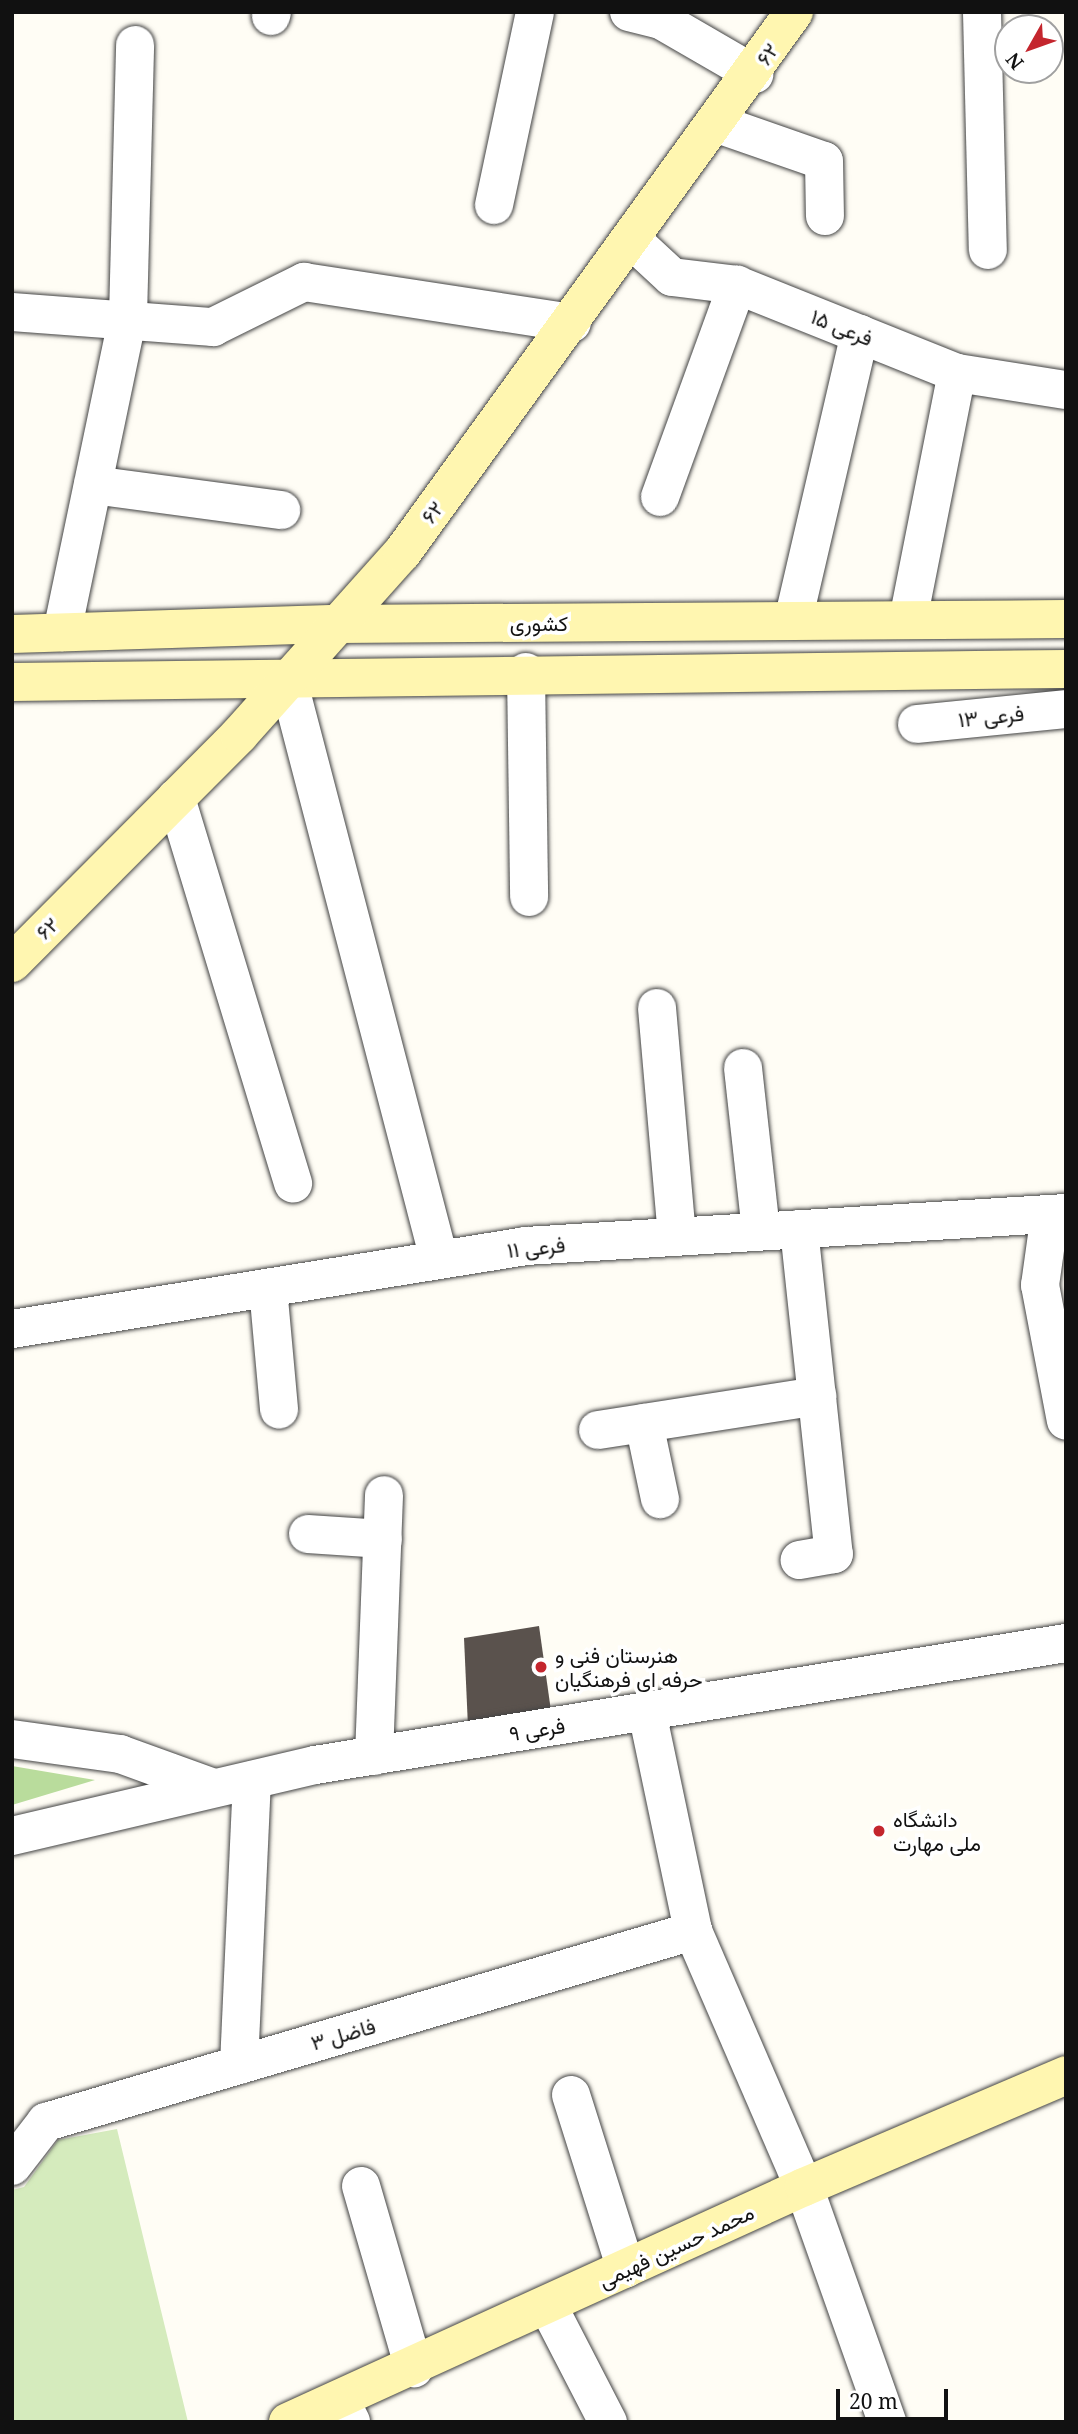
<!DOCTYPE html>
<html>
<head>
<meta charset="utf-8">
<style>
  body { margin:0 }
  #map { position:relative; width:1078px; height:2434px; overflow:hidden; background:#fffdf5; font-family:"Noto Serif",Vazirmatn,serif }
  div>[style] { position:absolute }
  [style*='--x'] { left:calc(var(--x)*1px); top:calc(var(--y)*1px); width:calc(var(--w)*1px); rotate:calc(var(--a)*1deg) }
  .green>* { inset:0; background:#d5ebbd }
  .forest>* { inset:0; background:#b9dc9c }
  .building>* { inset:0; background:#5a524d }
  .roads { filter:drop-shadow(0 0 2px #444) drop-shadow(0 0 2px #444) }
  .street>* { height:38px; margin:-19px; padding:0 19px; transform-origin:19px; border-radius:19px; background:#fff }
  .secondary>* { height:38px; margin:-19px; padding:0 19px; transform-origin:19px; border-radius:19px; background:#fff6b0 }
  .dots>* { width:19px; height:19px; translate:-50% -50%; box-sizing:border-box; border:4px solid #fff; border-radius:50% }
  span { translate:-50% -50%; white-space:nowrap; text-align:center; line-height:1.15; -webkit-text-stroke:7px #fff; paint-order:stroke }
  .street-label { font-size:21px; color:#111 }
  .poi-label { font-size:21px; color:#111 }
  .left { translate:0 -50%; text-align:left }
  .frame { position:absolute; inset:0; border:14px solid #111; pointer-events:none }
  .north { position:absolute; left:994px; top:14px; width:70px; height:70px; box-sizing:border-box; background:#fff; border:2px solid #a0a0a0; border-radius:50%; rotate:230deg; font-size:19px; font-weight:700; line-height:28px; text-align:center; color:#111 }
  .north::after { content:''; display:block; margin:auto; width:24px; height:32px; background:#c4262e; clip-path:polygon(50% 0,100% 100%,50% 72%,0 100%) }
  .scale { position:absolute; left:836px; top:2389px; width:112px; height:32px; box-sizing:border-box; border:4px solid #111; border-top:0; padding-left:9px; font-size:21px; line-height:24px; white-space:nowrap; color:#111; -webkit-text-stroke:5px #fff; paint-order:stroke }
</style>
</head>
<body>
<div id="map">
  <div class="green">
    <i style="clip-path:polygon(117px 2129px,188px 2422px,14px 2422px,12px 2190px,24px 2187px,58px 2140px)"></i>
  </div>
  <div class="forest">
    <i style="clip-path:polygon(12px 1766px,95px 1780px,12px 1805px)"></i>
  </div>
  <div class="building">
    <i style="clip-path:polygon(539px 1626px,551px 1711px,468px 1727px,464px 1638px)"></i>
  </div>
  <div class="roads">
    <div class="street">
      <i style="--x:629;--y:12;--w:33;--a:14"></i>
      <i style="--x:661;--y:20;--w:108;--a:30.1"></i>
      <i style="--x:982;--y:12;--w:238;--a:88.6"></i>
      <i style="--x:271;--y:16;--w:4;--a:-76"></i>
      <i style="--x:718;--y:124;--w:112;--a:19.2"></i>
      <i style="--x:824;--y:161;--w:55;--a:89"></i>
      <i style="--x:494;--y:205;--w:197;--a:-78"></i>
      <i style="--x:632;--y:240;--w:54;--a:42.8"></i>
      <i style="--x:672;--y:277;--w:65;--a:7"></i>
      <i style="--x:737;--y:285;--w:237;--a:21.8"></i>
      <i style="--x:957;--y:373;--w:110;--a:8.9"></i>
      <i style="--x:12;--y:312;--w:202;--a:4.3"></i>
      <i style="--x:213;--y:327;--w:102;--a:-26.3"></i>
      <i style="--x:304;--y:282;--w:271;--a:8.7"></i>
      <i style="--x:93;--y:485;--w:190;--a:7.6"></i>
      <i style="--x:660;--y:497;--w:226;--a:-70"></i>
      <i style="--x:908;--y:620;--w:252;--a:-78.8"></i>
      <i style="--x:793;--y:621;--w:295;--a:-76.9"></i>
      <i style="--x:62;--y:632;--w:322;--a:-78.2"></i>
      <i style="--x:128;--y:317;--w:272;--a:-88.5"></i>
      <i style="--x:526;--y:672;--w:225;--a:89.2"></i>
      <i style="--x:288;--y:680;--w:598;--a:75.38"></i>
      <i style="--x:917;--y:724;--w:150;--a:-5.7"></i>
      <i style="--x:176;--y:798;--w:403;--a:73.1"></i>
      <i style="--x:657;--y:1008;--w:229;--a:85"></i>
      <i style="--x:743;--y:1068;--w:164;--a:83.7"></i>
      <i style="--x:1050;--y:1214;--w:72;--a:98"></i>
      <i style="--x:1040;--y:1285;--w:138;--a:79.2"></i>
      <i style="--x:799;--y:1229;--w:327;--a:83.9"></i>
      <i style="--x:834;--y:1554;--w:35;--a:170"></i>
      <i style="--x:268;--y:1288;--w:122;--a:84.8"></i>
      <i style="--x:12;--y:1329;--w:521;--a:-9.17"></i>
      <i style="--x:526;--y:1246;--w:541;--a:-3.5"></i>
      <i style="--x:644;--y:1423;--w:78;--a:78.1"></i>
      <i style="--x:598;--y:1430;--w:222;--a:-8.8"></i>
      <i style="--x:308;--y:1534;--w:75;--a:3.8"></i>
      <i style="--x:647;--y:1712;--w:224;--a:78.1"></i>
      <i style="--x:693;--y:1931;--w:279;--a:66.6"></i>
      <i style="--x:804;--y:2187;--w:249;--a:70.5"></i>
      <i style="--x:12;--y:1739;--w:109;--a:7.9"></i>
      <i style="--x:120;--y:1754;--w:100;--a:19.9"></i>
      <i style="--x:374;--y:1756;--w:261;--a:-87.8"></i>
      <i style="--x:12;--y:1836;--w:311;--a:-13.2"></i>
      <i style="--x:315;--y:1765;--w:761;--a:-9.23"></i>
      <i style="--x:239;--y:2065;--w:285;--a:-87.4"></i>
      <i style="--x:571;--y:2095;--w:182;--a:72.5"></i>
      <i style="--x:12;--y:2166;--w:56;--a:-52.3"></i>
      <i style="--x:46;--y:2122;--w:675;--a:-16.45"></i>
      <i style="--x:361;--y:2186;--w:190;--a:73.8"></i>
      <i style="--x:548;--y:2306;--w:131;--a:62.7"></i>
      <i style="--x:341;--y:2402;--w:22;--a:63"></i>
    </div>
    <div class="secondary">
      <i style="--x:12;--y:634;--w:326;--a:-1.8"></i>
      <i style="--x:338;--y:624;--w:728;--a:-0.39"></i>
      <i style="--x:12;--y:682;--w:1054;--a:-0.71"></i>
      <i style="--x:12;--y:963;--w:322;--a:-45.1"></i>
      <i style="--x:239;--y:735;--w:244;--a:-48.2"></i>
      <i style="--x:402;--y:553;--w:668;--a:-54.07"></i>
      <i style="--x:288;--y:2422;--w:567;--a:-24.49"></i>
      <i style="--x:804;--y:2187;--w:285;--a:-23.1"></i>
    </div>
  </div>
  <div class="dots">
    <i style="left:541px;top:1667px;background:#c4262e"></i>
    <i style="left:879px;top:1831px;background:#c4262e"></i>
  </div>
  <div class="street-label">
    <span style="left:767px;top:54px;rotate:-57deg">۶۲</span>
    <span style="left:842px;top:327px;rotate:22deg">فرعی ۱۵</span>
    <span style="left:432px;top:512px;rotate:-54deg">۶۲</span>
    <span style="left:539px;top:623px">کشوری</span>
    <span style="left:991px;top:716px;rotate:-6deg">فرعی ۱۳</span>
    <span style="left:47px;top:928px;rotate:-45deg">۶۲</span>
    <span style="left:536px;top:1247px;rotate:-6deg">فرعی ۱۱</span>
    <span style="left:537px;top:1729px;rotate:-9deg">فرعی ۹</span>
    <span style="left:343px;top:2034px;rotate:-16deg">فاضل ۳</span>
    <span style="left:676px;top:2246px;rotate:-25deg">محمد حسین فهیمی</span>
  </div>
  <div class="poi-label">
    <span class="left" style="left:555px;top:1667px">هنرستان فنی و<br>حرفه ای فرهنگیان</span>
    <span class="left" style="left:893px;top:1831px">دانشگاه<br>ملی مهارت</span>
  </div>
  <div class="frame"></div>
  <div class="north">N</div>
  <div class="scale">20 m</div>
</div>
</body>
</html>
